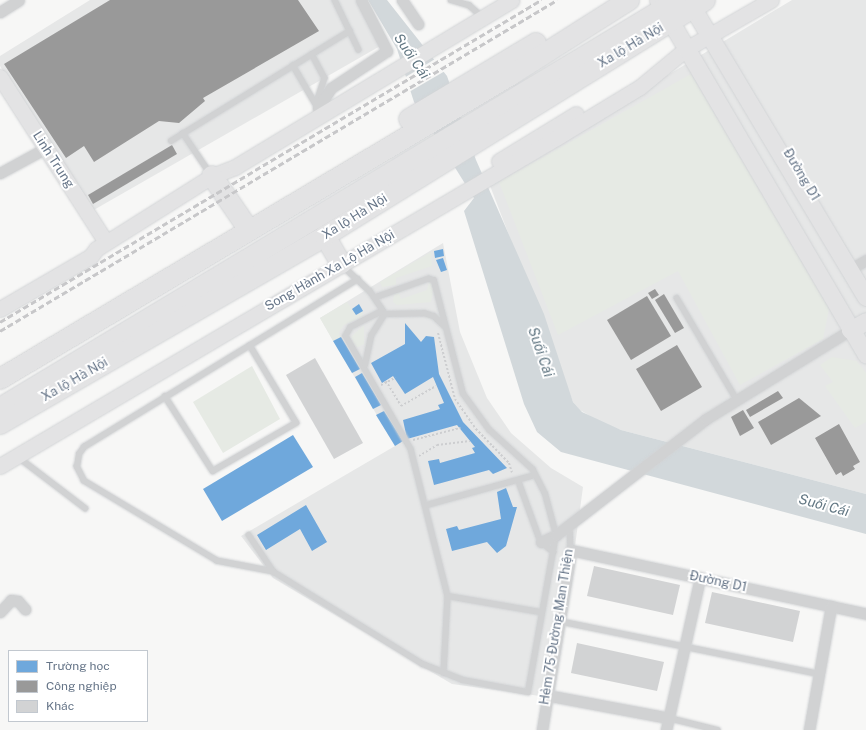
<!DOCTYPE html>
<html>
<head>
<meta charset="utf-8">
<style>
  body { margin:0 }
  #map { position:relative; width:866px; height:730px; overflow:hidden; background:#f7f7f6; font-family:"Public Sans",sans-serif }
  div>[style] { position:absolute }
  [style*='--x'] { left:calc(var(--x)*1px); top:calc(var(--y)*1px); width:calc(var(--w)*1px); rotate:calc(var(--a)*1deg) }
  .built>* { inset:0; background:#e6e7e7 }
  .green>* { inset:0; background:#e6eae4 }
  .water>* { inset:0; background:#d2d8db }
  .pier>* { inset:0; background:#f7f7f6 }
  .schools>* { inset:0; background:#6fa8dc }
  .industry>* { inset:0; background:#999 }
  .building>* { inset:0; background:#d2d3d4 }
  .path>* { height:2px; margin-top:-1px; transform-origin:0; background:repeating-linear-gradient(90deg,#cdced0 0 2px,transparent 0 4px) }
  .roads { filter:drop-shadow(0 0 1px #d2d4d6) drop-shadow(0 0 1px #d2d4d6) }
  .lane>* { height:5.5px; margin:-2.75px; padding:0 2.75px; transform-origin:2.75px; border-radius:2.75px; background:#d1d2d3 }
  .street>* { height:11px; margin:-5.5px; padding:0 5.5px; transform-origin:5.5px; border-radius:5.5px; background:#d1d2d3 }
  .secondary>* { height:15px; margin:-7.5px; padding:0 7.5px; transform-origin:7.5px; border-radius:7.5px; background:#e3e3e4 }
  .primary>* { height:17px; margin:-8.5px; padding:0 8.5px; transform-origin:8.5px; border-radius:8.5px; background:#e3e3e4 }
  .highway>* { height:20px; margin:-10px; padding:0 10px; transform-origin:10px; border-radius:10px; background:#e3e3e4 }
  .rail>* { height:3px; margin-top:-1.5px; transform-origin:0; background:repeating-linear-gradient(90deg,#c7c7c9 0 6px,transparent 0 9px) }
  span { translate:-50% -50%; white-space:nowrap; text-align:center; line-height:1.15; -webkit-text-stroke:4px #fff; paint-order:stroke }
  .street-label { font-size:13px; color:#667588 }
  .water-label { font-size:14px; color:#627783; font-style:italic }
  .legend { position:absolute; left:8px; top:650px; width:140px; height:72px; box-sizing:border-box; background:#fff; border:1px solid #c2c8cf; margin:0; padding:5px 7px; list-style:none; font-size:12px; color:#667588 }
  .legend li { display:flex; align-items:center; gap:8px; height:20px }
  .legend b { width:20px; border:1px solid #c2c8cf }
</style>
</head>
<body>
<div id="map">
  <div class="built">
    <i style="clip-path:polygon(90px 0,357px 0,382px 45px,92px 211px,0 66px,0 56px)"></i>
    <i style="clip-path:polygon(792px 0,866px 0,866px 494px,621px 430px,603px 424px,580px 410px,573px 402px,489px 183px)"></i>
    <i style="clip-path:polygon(443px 243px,460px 332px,487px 398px,511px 433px,551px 468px,583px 487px,573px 561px,540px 696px,452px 684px,273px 578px,241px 536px,395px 446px,320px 318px)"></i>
  </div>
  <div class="green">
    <i style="clip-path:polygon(691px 74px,829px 309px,823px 339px,740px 385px,678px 271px,558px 335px,499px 182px)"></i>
    <i style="clip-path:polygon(431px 252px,432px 266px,396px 278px,396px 285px,382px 287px,380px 282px)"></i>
    <i style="clip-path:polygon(429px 282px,434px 286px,431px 302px,397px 305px,393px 302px,394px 293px,399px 293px,401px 299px,427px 290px)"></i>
    <i style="clip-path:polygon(347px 302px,356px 315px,363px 311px,362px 317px,344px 325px,339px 332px,341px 337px,333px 341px,320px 318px)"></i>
    <i style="clip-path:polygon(364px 325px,364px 344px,356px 348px,351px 337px)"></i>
    <i style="clip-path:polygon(832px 357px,857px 361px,866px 373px,866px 422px,855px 428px,825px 386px,833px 382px,820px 365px)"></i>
    <i style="clip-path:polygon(252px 366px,280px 419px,223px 453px,193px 402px)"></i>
  </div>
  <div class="water">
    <i style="clip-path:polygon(368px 0,387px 0,447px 76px,476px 160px,544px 314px,573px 402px,582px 412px,621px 430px,866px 494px,866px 534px,561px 452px,537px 432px,524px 404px,464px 211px,474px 198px,414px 102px,397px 49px)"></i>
  </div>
  <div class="pier">
    <i style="clip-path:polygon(435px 59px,445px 71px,409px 92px,404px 78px)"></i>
  </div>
  <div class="schools">
    <i style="clip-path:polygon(443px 249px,444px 256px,435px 258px,434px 251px)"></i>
    <i style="clip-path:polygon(443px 258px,447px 270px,441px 272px,436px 260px)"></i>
    <i style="clip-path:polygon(359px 304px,363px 311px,356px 315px,352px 309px)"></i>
    <i style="clip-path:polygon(405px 323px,421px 342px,426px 336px,434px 337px,439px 374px,463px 422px,507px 468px,493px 474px,489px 470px,434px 485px,428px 461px,439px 459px,440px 463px,475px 453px,472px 448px,475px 447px,457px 425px,407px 439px,403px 420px,440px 409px,438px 405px,444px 403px,433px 377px,405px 394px,393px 376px,382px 383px,371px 363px,405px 344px)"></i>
    <i style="clip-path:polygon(341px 337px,360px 369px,352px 373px,333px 341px)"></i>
    <i style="clip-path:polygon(362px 373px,381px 405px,373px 409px,355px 377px)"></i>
    <i style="clip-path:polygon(384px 411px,403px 441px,395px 446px,376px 415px)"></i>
    <i style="clip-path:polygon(293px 435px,313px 467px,222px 521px,203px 489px)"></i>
    <i style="clip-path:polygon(506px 488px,513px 507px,517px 507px,506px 546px,497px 553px,487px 542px,452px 551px,446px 529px,457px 526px,459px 530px,501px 519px,497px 492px)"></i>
    <i style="clip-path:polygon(306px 505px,327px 542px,312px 551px,300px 529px,266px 550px,257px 535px)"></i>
  </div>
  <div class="industry">
    <i style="clip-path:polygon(110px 0,298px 0,319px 31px,203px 98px,205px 101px,179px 123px,159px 121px,94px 162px,84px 146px,66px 158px,4px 64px)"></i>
    <i style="clip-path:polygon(172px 145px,177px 154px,93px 204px,88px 195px)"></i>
    <i style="clip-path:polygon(655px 289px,659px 295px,652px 299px,648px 293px)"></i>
    <i style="clip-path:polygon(664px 294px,684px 328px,675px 333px,655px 300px)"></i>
    <i style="clip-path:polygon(647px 296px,671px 336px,631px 360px,607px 320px)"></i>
    <i style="clip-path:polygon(677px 345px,702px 387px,661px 411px,636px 369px)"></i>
    <i style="clip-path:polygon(778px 391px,783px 398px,750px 417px,746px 410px)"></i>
    <i style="clip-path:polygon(799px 398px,821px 416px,771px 445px,758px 422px)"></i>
    <i style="clip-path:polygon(743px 410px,754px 428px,740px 436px,731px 417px)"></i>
    <i style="clip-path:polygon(839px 424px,860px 462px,853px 466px,855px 469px,843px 476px,841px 472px,836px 475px,815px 438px)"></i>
  </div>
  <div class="building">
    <i style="clip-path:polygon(315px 358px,363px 443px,334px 459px,286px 375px)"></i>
    <i style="clip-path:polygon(594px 566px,680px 585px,673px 615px,587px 596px)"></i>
    <i style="clip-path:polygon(712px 592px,800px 611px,793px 642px,705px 623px)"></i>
    <i style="clip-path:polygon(577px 643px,664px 662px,657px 691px,571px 673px)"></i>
  </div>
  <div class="path">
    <i style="--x:438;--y:333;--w:68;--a:75.6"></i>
    <i style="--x:455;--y:399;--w:37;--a:55"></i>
    <i style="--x:476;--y:429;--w:47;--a:45.9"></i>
    <i style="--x:509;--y:463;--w:10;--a:73"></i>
    <i style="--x:386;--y:381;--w:29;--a:59"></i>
    <i style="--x:401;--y:406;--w:40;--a:-29.7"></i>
    <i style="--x:381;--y:385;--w:16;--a:-27"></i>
    <i style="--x:413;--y:440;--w:49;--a:-14.3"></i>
    <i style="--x:419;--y:456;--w:21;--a:-31"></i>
    <i style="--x:437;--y:445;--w:33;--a:-7"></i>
  </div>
  <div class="roads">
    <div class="lane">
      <i style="--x:335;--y:0;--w:55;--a:64.4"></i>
      <i style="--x:451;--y:0;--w:19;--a:16"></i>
      <i style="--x:469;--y:5;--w:11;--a:41"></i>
      <i style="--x:312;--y:54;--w:27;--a:62"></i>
      <i style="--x:325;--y:78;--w:26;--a:108"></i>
      <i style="--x:293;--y:65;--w:48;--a:59.7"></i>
      <i style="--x:183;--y:133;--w:48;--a:56"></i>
      <i style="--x:171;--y:141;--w:210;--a:-31.6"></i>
      <i style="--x:343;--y:266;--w:37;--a:43"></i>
      <i style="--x:370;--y:291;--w:27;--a:56"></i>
      <i style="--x:677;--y:298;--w:118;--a:59.5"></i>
      <i style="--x:383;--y:311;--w:36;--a:153"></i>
      <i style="--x:351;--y:327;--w:10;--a:119"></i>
      <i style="--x:346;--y:336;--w:130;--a:60.1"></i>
      <i style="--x:411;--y:449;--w:152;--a:75.9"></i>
      <i style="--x:448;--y:596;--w:77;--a:93"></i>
      <i style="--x:365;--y:365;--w:30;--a:-78"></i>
      <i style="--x:371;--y:336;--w:26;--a:-58"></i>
      <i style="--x:385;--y:314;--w:39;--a:-1"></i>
      <i style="--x:424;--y:313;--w:10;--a:17"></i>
      <i style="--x:434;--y:316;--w:16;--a:43"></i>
      <i style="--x:165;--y:396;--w:89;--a:57.4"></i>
      <i style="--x:213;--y:471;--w:96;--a:-30"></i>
      <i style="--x:296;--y:423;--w:90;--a:-120.9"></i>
      <i style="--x:17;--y:456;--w:86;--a:37.4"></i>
      <i style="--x:519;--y:482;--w:64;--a:69.9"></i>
      <i style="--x:541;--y:542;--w:16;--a:38"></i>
      <i style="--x:427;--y:505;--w:112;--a:-15.5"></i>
      <i style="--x:570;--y:524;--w:26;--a:88"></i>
      <i style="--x:249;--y:535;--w:45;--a:56"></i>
      <i style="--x:274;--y:572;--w:175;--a:31.7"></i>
      <i style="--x:423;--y:664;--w:43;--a:21.8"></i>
      <i style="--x:463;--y:680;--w:66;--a:10.5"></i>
      <i style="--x:528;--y:692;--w:159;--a:-79.9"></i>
      <i style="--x:556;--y:535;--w:42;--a:-105"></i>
      <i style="--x:545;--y:494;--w:27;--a:-117"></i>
      <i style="--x:533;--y:470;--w:59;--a:-137.7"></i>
      <i style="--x:489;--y:430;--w:44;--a:-125.8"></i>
      <i style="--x:463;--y:394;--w:117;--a:-104.4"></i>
      <i style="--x:434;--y:281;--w:5;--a:-158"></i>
      <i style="--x:429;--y:279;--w:57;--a:160.6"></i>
      <i style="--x:274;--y:572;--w:58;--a:-169.1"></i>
      <i style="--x:217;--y:561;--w:155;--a:-149"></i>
      <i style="--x:84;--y:481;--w:16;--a:-117"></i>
      <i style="--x:77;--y:467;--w:13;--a:-81"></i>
      <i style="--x:79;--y:454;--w:9;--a:-54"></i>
      <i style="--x:84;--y:447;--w:321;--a:-31.5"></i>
      <i style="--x:448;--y:596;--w:93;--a:9.9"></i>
      <i style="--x:559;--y:621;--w:265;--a:11.5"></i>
      <i style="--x:669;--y:718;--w:50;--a:13.8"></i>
    </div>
    <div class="street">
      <i style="--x:402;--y:0;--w:29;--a:56"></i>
      <i style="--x:0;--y:12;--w:22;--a:-32"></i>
      <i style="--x:318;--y:108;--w:24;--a:-57"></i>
      <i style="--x:331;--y:88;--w:67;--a:-33.5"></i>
      <i style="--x:387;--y:51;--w:57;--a:-117"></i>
      <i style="--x:0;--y:173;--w:52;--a:-28.5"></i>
      <i style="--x:854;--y:267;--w:14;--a:-30"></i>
      <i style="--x:541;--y:542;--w:17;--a:-25"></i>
      <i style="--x:556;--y:535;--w:190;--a:-37.7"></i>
      <i style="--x:706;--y:419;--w:169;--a:-31.7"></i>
      <i style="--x:0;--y:612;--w:16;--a:-47"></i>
      <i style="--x:11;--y:600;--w:7;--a:8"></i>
      <i style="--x:18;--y:601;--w:11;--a:49"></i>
      <i style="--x:546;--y:695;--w:125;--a:10.6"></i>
      <i style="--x:542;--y:730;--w:182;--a:-80.8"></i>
      <i style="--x:571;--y:550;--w:302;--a:12.2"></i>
      <i style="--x:666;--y:730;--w:156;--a:-77.4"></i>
      <i style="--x:809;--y:730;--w:126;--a:-79.9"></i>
    </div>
    <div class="secondary">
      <i style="--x:0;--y:77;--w:196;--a:57.3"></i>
      <i style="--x:499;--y:161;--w:90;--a:-31.4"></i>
      <i style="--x:0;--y:309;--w:105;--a:-30.2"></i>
      <i style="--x:91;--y:256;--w:9;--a:-54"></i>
      <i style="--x:96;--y:249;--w:137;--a:-32.2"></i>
      <i style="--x:212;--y:176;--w:25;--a:-21"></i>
      <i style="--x:235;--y:167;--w:323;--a:-31.1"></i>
      <i style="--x:0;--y:466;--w:646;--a:-30.54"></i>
      <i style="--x:556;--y:138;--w:98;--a:-31.3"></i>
      <i style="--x:640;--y:87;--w:60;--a:-39.6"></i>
      <i style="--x:686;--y:49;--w:98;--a:-30"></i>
    </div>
    <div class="primary">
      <i style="--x:658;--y:0;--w:411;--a:59.6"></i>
      <i style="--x:688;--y:0;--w:346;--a:59.1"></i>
      <i style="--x:850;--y:330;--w:18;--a:-29"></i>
    </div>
    <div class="highway">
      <i style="--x:409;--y:119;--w:148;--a:-30.9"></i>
      <i style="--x:212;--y:176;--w:65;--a:55.6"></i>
      <i style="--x:325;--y:236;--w:32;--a:60"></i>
      <i style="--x:0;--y:379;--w:595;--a:-30.75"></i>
      <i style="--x:511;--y:75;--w:140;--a:-32.4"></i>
      <i style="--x:5;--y:405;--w:785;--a:-31.04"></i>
      <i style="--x:0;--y:424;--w:375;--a:-30"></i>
      <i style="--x:325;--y:236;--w:447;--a:-31.8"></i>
    </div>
  </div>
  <div class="rail">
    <i style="--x:0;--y:322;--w:630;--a:-30.76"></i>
    <i style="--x:0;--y:331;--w:648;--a:-30.72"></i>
  </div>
  <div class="street-label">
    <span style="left:631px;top:46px;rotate:-31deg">Xa lộ Hà Nội</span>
    <span style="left:53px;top:160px;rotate:57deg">Linh Trung</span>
    <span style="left:801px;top:175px;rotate:59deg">Đường D1</span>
    <span style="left:355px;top:217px;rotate:-32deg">Xa lộ Hà Nội</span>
    <span style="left:330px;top:271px;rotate:-30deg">Song Hành Xa Lộ Hà Nội</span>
    <span style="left:75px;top:380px;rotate:-30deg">Xa lộ Hà Nội</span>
    <span style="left:718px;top:582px;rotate:12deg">Đường D1</span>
    <span style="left:557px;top:627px;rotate:-81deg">Hẻm 75 Đường Man Thiện</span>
  </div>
  <div class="water-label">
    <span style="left:412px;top:56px;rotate:56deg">Suối Cái</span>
    <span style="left:541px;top:352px;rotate:71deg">Suối Cái</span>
    <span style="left:824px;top:505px;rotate:15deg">Suối Cái</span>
  </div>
  <ul class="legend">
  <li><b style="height:11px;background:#6fa8dc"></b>Trường học</li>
  <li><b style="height:11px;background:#999"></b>Công nghiệp</li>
  <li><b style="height:11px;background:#d2d3d4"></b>Khác</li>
  </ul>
</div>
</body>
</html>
